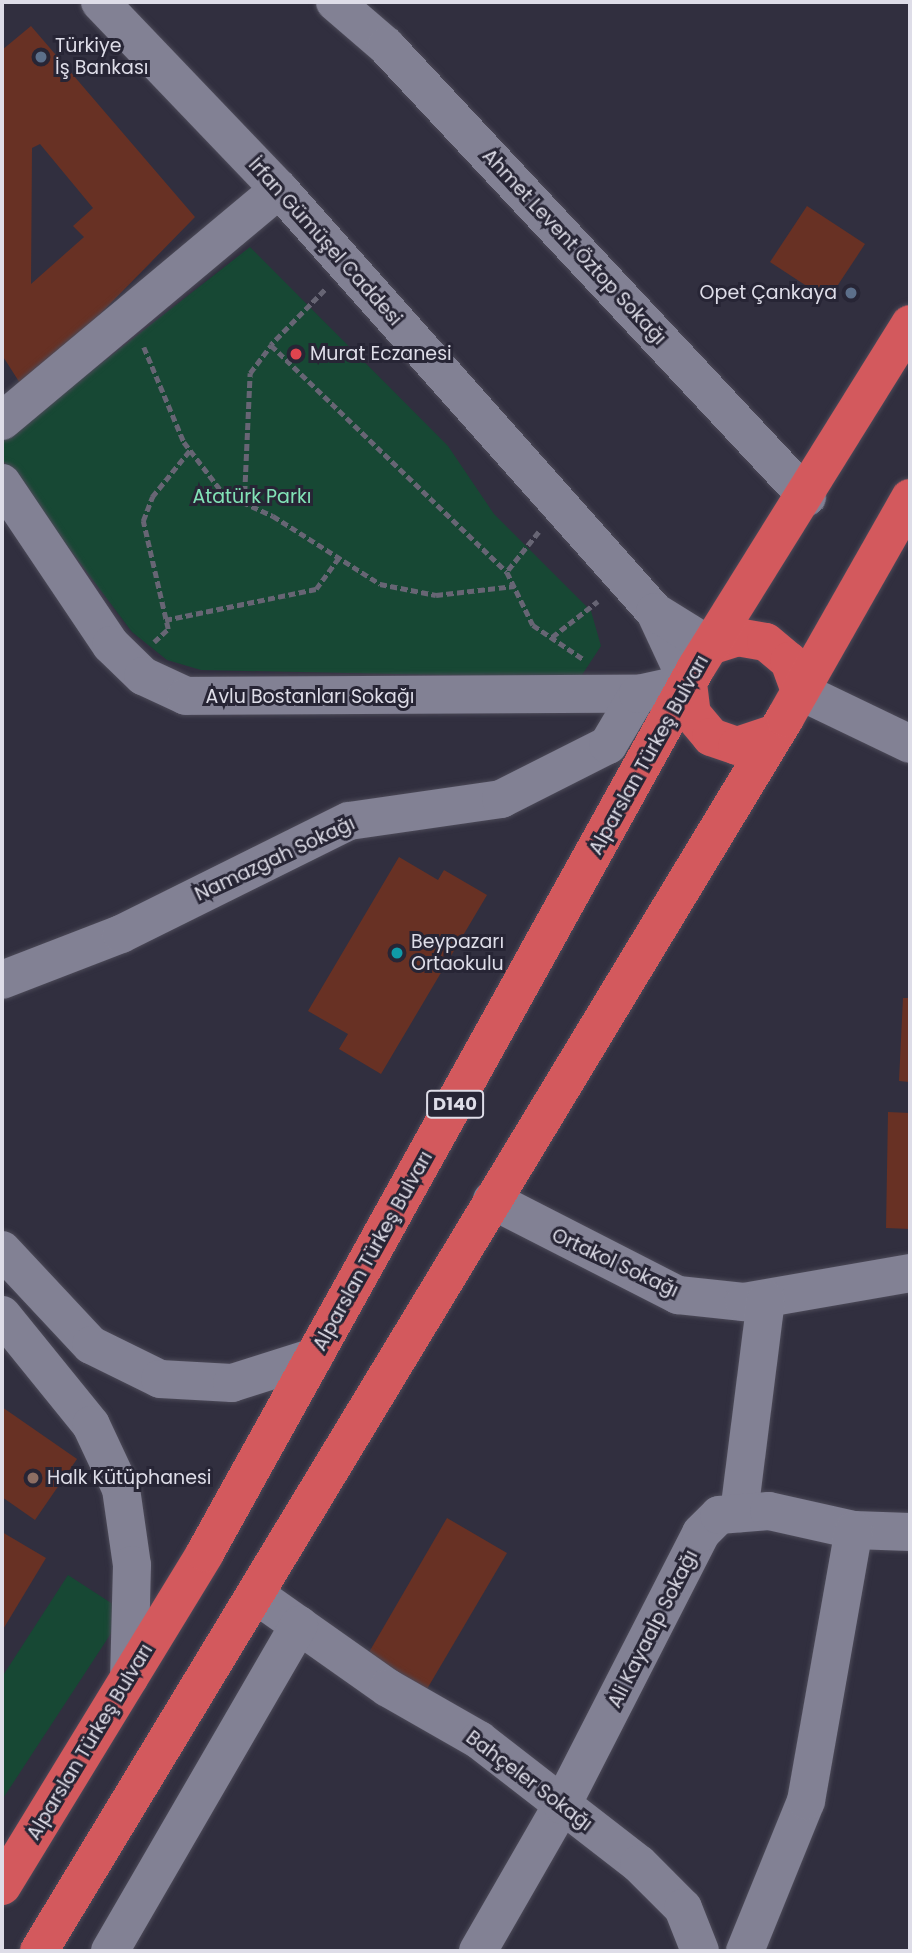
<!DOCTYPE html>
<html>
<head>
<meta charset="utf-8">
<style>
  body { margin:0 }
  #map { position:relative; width:912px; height:1953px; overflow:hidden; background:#312f3f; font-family:Poppins,sans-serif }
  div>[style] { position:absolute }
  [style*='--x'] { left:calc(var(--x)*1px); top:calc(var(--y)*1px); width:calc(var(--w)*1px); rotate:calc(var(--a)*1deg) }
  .green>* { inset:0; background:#174834 }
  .building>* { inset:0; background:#683124 }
  .path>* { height:4.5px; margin-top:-2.25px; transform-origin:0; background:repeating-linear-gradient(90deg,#676574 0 7px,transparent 0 10.5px) }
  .roads { filter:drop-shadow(0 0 2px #4c4a58) drop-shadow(0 0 2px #4c4a58) }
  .minor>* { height:38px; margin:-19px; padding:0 19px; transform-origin:19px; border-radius:19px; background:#828194 }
  .highway>* { height:38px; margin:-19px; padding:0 19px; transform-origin:19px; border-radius:19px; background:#d3595d }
  .dots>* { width:19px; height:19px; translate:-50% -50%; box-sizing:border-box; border:4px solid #272535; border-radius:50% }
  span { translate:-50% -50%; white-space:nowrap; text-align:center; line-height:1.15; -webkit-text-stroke:6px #272535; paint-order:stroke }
  .shield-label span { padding:2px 5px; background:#272535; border:2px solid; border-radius:5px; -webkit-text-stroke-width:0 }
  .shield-label { font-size:18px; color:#dedde8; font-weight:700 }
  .poi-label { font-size:19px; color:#dedde8 }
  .left { translate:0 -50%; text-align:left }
  .right { translate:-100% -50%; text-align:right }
  .street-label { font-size:19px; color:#dedde8 }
  .park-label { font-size:19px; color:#82e3b7 }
  .frame { position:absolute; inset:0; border:4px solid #dedde8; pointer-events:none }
</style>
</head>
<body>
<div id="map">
  <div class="green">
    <i style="clip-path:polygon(250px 247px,448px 446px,494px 514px,591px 611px,601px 646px,580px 678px,201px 670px,167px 660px,132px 632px,2px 459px,2px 441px)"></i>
    <i style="clip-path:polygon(68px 1575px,125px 1612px,2px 1800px,2px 1677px)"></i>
  </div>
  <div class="building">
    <i style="clip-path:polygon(evenodd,31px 26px,195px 217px,25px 391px,2px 355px,2px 50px,31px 26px,40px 144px,93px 208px,73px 226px,84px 237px,31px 284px,32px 148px,40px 144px)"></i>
    <i style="clip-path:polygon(807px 206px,865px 244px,828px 300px,770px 262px)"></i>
    <i style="clip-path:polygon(399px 857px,438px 880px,444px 870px,487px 895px,381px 1074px,339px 1049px,348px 1034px,308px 1011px)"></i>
    <i style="clip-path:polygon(903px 998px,910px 998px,910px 1082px,899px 1081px)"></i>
    <i style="clip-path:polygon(888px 1112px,910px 1113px,910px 1229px,886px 1228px)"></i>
    <i style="clip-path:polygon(2px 1407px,77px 1459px,35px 1520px,2px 1497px)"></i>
    <i style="clip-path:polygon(447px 1518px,507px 1553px,427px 1689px,368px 1654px)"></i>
    <i style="clip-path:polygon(2px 1532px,46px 1558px,2px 1631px)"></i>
  </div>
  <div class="path">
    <i style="--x:325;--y:290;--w:77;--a:134.5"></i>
    <i style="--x:271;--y:345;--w:327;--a:43.9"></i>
    <i style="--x:144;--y:347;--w:103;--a:67.2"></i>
    <i style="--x:184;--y:442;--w:64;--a:52.6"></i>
    <i style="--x:223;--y:493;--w:55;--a:24.7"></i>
    <i style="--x:273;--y:516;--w:127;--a:32.4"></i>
    <i style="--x:380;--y:584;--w:57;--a:11.1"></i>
    <i style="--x:436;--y:595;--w:79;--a:-6.6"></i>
    <i style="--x:244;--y:503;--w:130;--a:-87.4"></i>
    <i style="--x:250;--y:373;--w:35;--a:-53"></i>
    <i style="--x:539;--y:532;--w:51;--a:128.7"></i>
    <i style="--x:507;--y:572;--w:59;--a:63.9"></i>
    <i style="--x:533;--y:625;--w:60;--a:34.2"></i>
    <i style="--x:165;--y:620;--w:154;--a:-11.6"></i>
    <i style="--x:316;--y:589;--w:39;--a:-54"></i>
    <i style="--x:552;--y:637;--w:58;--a:-38"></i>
    <i style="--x:154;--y:642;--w:19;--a:-43"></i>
    <i style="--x:168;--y:629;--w:111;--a:-103"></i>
    <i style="--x:143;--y:521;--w:26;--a:-69"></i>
    <i style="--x:152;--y:497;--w:60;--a:-51"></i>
  </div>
  <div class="roads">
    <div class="minor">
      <i style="--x:100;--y:2;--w:259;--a:46.3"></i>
      <i style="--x:279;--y:189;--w:566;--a:48.37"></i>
      <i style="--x:335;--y:2;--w:67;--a:40.8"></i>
      <i style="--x:386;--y:46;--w:617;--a:46.97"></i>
      <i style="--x:2;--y:421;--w:361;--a:-39.9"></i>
      <i style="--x:2;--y:483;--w:195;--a:56.1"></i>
      <i style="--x:111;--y:645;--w:45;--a:44.1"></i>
      <i style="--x:143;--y:676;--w:47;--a:24.9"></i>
      <i style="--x:186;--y:696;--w:452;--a:-0.3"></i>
      <i style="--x:800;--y:691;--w:122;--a:25.7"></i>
      <i style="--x:2;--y:980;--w:128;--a:-21.1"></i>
      <i style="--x:121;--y:934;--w:254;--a:-26.4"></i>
      <i style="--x:349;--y:821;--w:154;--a:-8.2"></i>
      <i style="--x:501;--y:799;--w:120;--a:-26.8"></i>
      <i style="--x:608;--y:745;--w:59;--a:-59.5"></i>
      <i style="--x:638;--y:694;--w:51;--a:-12.4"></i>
      <i style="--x:688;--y:683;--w:78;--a:-114.9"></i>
      <i style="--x:655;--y:612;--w:65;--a:31.7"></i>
      <i style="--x:492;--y:1200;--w:209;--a:27.1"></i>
      <i style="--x:678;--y:1295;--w:66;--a:6.1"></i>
      <i style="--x:744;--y:1302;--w:169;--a:-9.9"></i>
      <i style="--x:2;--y:1250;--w:130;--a:46.9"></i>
      <i style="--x:91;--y:1345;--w:77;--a:26.2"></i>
      <i style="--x:160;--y:1379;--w:72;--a:3.2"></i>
      <i style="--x:232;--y:1383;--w:86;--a:-17.6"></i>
      <i style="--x:2;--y:1315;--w:141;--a:51"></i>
      <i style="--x:91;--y:1425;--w:71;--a:64.9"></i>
      <i style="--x:121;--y:1489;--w:77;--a:81.8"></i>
      <i style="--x:132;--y:1565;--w:113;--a:91.5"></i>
      <i style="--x:739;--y:1513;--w:215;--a:-82.8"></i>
      <i style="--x:256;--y:1595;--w:161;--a:35.2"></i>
      <i style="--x:388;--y:1688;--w:105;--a:29.7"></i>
      <i style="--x:479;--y:1740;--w:202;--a:37.8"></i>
      <i style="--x:639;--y:1864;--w:62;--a:45"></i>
      <i style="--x:683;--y:1908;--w:46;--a:68.4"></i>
      <i style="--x:110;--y:1951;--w:377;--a:-59.9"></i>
      <i style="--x:478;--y:1951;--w:168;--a:-60.1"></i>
      <i style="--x:562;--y:1805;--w:305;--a:-62.9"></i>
      <i style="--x:701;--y:1533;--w:25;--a:-45"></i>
      <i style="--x:719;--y:1515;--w:50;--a:-4.6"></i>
      <i style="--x:769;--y:1511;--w:87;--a:12.6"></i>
      <i style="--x:854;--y:1530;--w:56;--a:2"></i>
      <i style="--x:745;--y:1951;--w:162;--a:-67.9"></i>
      <i style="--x:806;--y:1801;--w:275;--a:-80"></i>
    </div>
    <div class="highway">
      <i style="--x:710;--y:646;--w:28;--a:-18"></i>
      <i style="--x:737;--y:637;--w:29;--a:10"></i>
      <i style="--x:766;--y:642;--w:30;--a:40"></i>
      <i style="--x:789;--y:661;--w:32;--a:70"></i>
      <i style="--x:688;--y:683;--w:31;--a:83"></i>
      <i style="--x:692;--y:714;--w:30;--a:50"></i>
      <i style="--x:711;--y:737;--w:28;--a:19"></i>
      <i style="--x:737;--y:746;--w:41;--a:-18.4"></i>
      <i style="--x:2;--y:1886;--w:390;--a:-58.6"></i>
      <i style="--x:205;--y:1553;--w:1012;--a:-60.98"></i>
      <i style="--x:696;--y:668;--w:405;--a:-58.1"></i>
      <i style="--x:39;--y:1951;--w:1441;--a:-58.82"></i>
      <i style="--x:785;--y:718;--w:253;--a:-60.4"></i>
    </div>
  </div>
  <div class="dots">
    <i style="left:41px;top:57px;background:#5c6f8a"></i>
    <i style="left:851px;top:293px;background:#5c6f8a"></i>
    <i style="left:296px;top:354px;background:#e0444e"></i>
    <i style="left:397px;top:953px;background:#0f9aa8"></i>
    <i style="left:33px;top:1478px;background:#8d6e63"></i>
  </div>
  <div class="shield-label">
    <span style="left:455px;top:1104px">D140</span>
  </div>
  <div class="poi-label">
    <span class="left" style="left:55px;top:57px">Türkiye<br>İş Bankası</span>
    <span class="right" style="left:837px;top:293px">Opet Çankaya</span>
    <span class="left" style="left:310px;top:354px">Murat Eczanesi</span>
    <span class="left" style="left:411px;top:953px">Beypazarı<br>Ortaokulu</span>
    <span class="left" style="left:47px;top:1478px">Halk Kütüphanesi</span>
  </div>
  <div class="street-label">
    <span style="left:325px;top:242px;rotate:48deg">İrfan Gümüşel Caddesi</span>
    <span style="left:574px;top:247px;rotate:47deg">Ahmet Levent Öztop Sokağı</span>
    <span style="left:310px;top:697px">Avlu Bostanları Sokağı</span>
    <span style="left:649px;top:755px;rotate:-61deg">Alparslan Türkeş Bulvarı</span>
    <span style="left:275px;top:859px;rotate:-25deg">Namazgah Sokağı</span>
    <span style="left:373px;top:1251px;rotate:-61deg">Alparslan Türkeş Bulvarı</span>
    <span style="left:615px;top:1263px;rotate:25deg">Ortakol Sokağı</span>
    <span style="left:653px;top:1629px;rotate:-63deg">Ali Kayaalp Sokağı</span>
    <span style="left:90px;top:1742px;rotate:-59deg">Alparslan Türkeş Bulvarı</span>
    <span style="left:529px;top:1781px;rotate:37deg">Bahçeler Sokağı</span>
  </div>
  <div class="park-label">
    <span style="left:252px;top:497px">Atatürk Parkı</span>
  </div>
  <div class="frame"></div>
</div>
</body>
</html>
